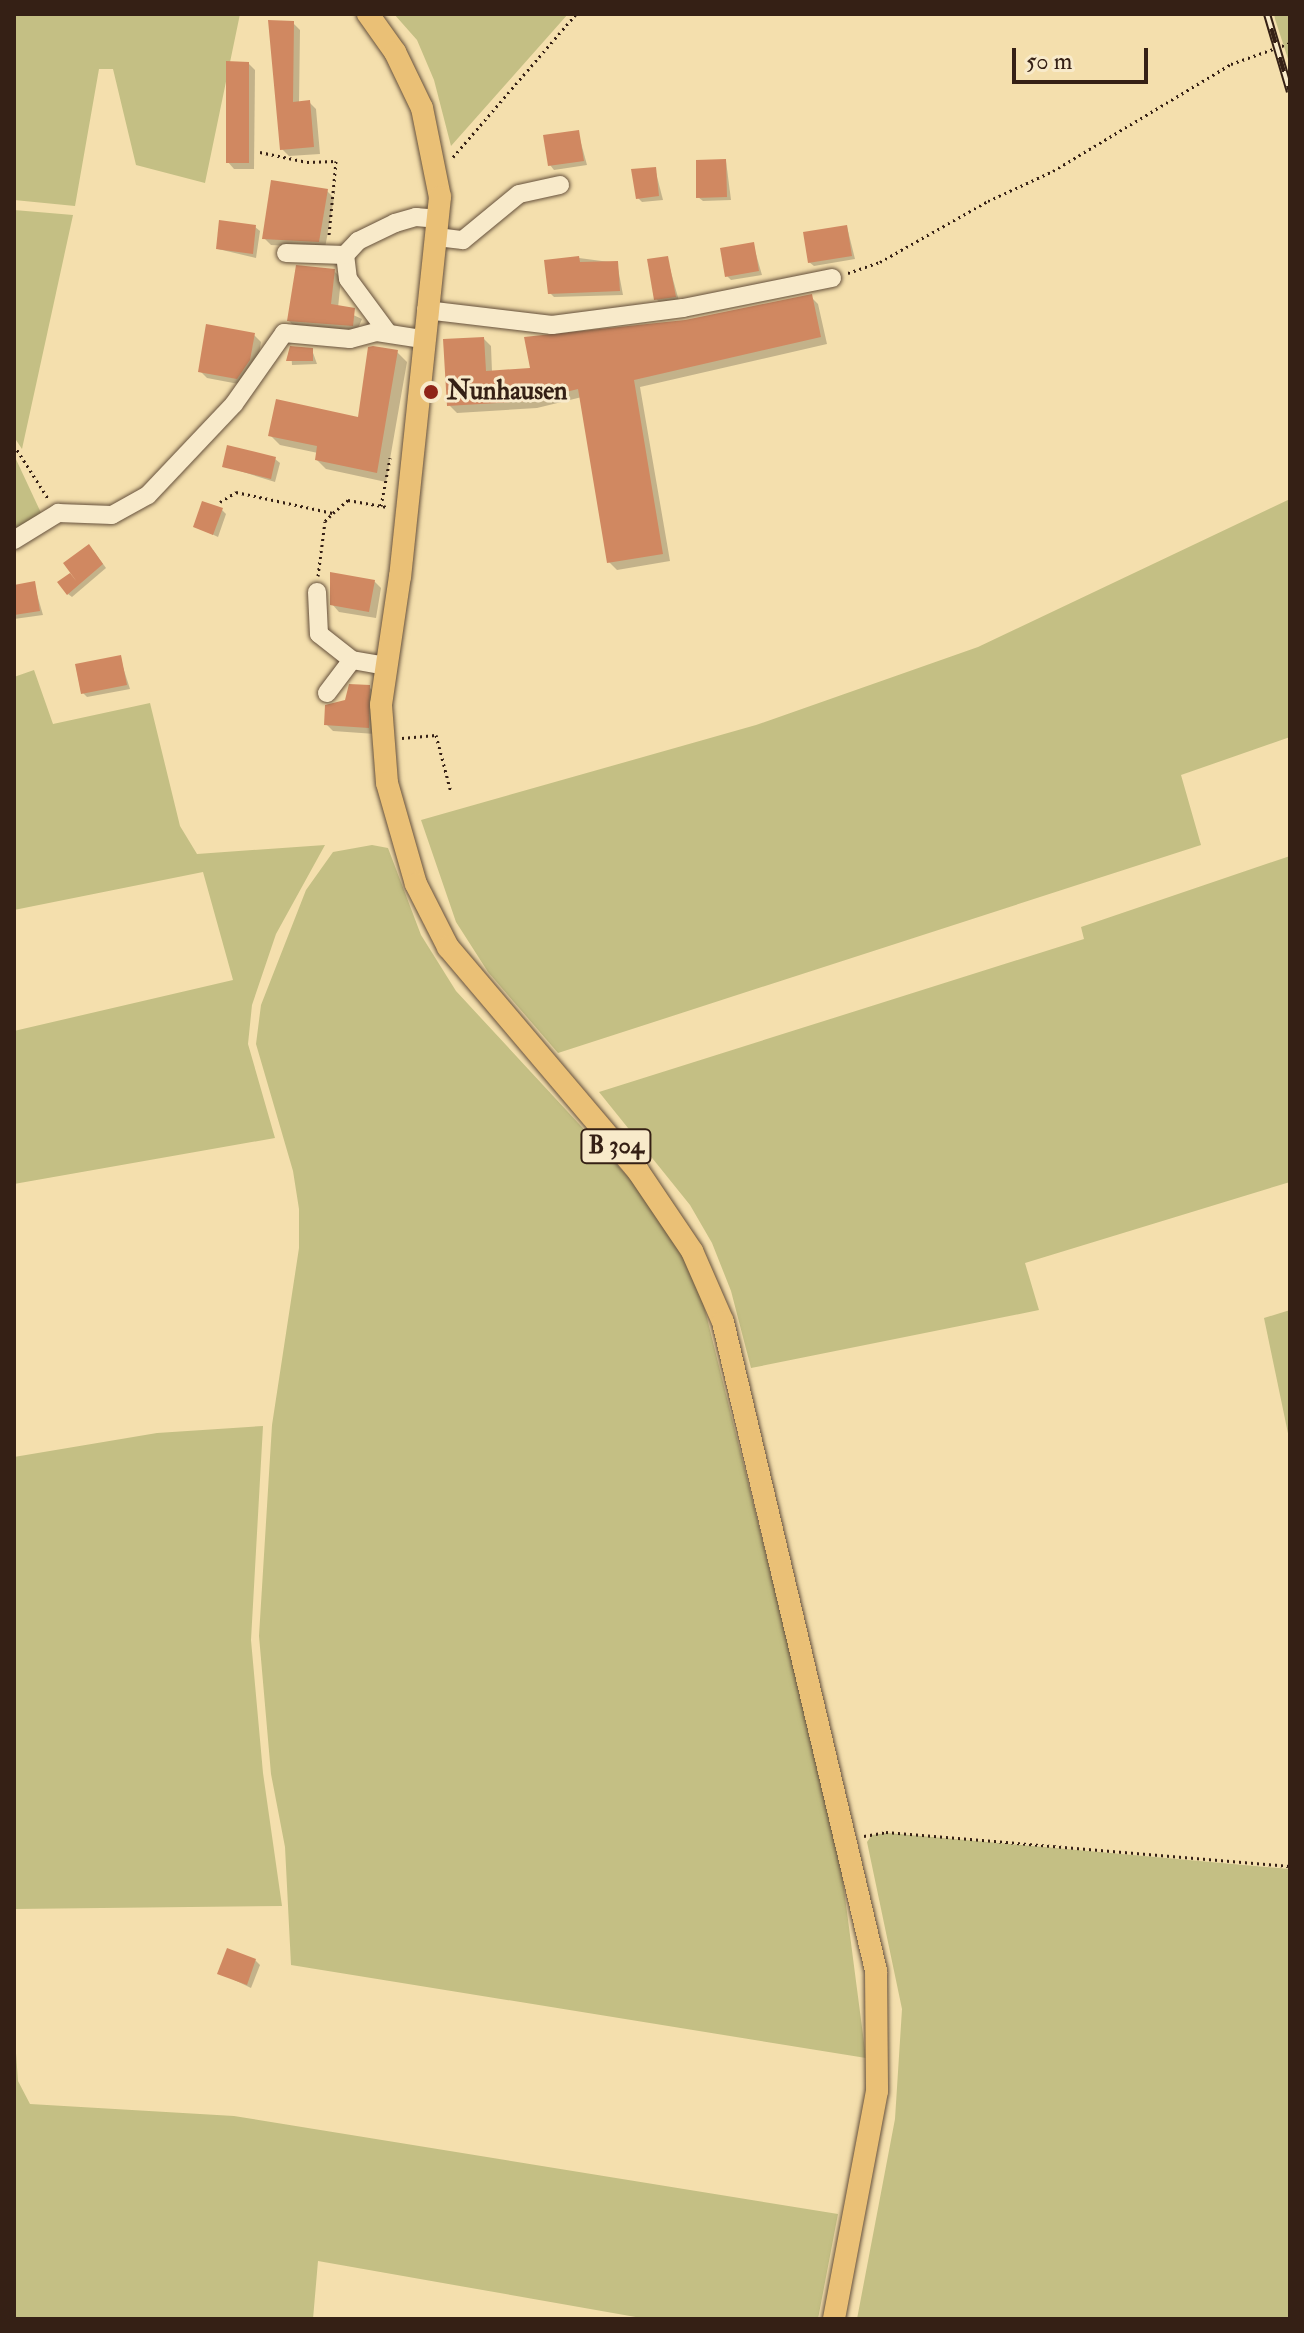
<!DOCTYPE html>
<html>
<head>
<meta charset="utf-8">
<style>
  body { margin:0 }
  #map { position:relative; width:1304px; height:2333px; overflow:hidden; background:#f4dfad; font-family:"IM FELL Double Pica",serif }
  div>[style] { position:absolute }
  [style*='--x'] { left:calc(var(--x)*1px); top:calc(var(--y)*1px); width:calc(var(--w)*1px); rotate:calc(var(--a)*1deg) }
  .green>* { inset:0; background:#c4bf84 }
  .shadow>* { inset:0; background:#0003 }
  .building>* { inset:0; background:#d08861 }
  .path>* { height:3px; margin-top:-1.5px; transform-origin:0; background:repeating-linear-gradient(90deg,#352015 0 2px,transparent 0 6px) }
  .roads { filter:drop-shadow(0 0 2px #65503b) drop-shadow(0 0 2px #65503b) }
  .minor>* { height:18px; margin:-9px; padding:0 9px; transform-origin:9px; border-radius:9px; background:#f8eaca }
  .major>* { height:22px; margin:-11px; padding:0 11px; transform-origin:11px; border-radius:11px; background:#eac076 }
  .rail>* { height:8px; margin-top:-4px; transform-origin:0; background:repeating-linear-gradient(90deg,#f8eaca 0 15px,#352015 0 30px); box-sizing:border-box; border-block:2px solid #352015 }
  .dots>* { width:22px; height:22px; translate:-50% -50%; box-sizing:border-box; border:4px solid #f8eaca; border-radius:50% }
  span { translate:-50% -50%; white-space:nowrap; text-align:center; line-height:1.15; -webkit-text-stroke:6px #f8eaca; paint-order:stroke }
  .shield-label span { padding:2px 6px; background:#f8eaca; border:2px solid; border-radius:6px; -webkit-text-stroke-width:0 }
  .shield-label { font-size:24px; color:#352015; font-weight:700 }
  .poi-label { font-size:26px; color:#352015; font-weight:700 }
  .left { translate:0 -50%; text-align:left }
  .frame { position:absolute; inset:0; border:16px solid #352015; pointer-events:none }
  .scale { position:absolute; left:1012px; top:48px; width:136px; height:36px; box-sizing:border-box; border:4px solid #352015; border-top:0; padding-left:10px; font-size:24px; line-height:28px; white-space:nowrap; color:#352015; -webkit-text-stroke:6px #f8eaca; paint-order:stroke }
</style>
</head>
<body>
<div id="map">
  <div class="green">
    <i style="clip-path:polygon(14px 14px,240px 14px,205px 183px,136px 165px,113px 69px,99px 69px,75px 206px,14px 200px)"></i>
    <i style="clip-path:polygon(394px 14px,568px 14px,451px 146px,434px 80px,417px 40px)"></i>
    <i style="clip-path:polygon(1274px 14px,1290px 14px,1290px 65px,1275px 19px)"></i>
    <i style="clip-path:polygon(14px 210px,73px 215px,22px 449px,14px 437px)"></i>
    <i style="clip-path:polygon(14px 455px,42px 515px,14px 533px)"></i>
    <i style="clip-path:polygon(1290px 499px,1290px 737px,1181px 775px,1201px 845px,558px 1053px,488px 972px,456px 922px,421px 820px,756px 725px,978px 647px)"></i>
    <i style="clip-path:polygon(34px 670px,53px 724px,150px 703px,180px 826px,197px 854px,325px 845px,276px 934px,252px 1005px,248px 1044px,275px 1138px,14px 1184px,14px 1031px,233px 980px,203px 872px,14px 910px,14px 677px)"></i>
    <i style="clip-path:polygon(372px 845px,388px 848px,421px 935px,456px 991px,630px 1179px,684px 1255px,702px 1298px,838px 1843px,866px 2058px,291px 1965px,285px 1847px,271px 1774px,259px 1636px,272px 1425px,299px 1248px,299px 1209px,293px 1171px,256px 1044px,261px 1005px,306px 890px,333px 852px)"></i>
    <i style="clip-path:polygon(1290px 856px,1290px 1182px,1025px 1263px,1039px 1310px,751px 1368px,731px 1291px,712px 1243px,690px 1205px,599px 1092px,1084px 939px,1081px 927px)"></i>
    <i style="clip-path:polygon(1290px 1310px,1290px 1443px,1264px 1318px)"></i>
    <i style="clip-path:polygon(263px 1426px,251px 1640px,263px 1773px,282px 1906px,14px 1909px,14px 1457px,157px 1433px)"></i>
    <i style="clip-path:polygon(887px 1833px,1290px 1869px,1290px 2319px,857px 2319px,895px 2119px,902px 2009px,867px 1842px,872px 1835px)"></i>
    <i style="clip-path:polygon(14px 2025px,18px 2081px,30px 2104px,234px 2116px,838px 2214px,818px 2319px,647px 2319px,318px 2261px,313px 2319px,14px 2319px)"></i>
  </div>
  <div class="shadow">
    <i style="clip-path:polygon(293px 23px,300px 30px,299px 103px,309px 102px,316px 109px,320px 154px,289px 156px,282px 149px)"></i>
    <i style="clip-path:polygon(249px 64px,255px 70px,254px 169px,234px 169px,228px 162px)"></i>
    <i style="clip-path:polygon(578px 132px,587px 165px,554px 170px,550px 165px)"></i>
    <i style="clip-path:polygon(726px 161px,731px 200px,703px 201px,698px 197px)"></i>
    <i style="clip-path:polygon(655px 169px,663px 200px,642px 202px,638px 198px)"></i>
    <i style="clip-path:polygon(327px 191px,334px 198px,325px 248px,271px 245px,264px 238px)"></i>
    <i style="clip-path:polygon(255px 227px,260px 231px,256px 258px,218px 249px)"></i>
    <i style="clip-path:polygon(847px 227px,855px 259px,814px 266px,809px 262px)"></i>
    <i style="clip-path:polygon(753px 244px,762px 275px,731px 280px,727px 276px)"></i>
    <i style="clip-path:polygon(579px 258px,617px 263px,623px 295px,554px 297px,550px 293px)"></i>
    <i style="clip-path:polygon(667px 258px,679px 301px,661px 303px,656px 299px)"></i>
    <i style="clip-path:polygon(334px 271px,341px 278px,338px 308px,362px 319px,356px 333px,296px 328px,289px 321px)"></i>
    <i style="clip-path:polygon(811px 297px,818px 304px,827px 344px,640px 387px,670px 561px,617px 570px,609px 562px,582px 397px,537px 408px,457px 413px,449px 405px,484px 339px,491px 346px,492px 372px,532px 370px,685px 322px)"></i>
    <i style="clip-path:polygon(254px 335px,261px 342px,257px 367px,244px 385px,207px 378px,200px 371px)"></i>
    <i style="clip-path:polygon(291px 348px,312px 350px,317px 364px,292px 365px)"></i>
    <i style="clip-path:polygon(397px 352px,407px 362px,386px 482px,326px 469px,317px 460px,318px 453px,280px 445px,270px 435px,360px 420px)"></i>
    <i style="clip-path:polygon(275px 459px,280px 463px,275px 482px,224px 466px)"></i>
    <i style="clip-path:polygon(222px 510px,226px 514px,218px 537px,195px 526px)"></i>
    <i style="clip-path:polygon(93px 550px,106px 568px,72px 597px,68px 594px)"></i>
    <i style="clip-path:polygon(374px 581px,381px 588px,376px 618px,339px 612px,332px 604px)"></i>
    <i style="clip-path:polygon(34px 584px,43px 615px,14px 619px,14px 588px)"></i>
    <i style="clip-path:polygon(120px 658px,130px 689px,87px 697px,83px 693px)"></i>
    <i style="clip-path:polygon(369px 687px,376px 694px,375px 734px,333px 731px,326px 724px,346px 701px)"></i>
    <i style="clip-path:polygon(255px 1960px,260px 1965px,251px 1988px,220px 1973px)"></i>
  </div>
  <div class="building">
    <i style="clip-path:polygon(268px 20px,294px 21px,293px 102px,310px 100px,314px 147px,280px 150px)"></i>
    <i style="clip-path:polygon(226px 61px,249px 62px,249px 163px,226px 163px)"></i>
    <i style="clip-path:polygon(579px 130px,584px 161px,548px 166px,543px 135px)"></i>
    <i style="clip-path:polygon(726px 159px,727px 197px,696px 198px,696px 160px)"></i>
    <i style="clip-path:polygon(656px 167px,659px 196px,636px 199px,631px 169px)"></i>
    <i style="clip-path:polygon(271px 180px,328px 189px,319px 242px,262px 239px)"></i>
    <i style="clip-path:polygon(219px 220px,256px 225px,253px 254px,216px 249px)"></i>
    <i style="clip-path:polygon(847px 225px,852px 256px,808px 263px,803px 232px)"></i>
    <i style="clip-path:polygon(754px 242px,759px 271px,725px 277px,720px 248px)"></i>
    <i style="clip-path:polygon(579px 256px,580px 262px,618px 261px,620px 291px,548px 294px,544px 260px)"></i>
    <i style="clip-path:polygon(668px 256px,676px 297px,654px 300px,647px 259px)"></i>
    <i style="clip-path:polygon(296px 265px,335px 269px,331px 304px,355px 308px,353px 326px,287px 321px)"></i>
    <i style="clip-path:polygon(812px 294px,821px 337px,634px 380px,663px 554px,607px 563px,578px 389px,529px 401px,447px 406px,443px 339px,484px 337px,486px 371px,530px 368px,524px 337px,685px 320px)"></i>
    <i style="clip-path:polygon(206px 324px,255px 333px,250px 360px,237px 379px,198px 372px)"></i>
    <i style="clip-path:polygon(290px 346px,313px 348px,313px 361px,286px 361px)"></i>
    <i style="clip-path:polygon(373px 346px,398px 350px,377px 473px,315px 460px,317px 446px,268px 436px,276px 399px,358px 417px,368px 347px)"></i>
    <i style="clip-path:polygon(227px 445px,276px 457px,271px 479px,222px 467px)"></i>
    <i style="clip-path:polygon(202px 501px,223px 508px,213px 535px,193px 527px)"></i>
    <i style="clip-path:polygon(89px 544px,103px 564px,67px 595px,57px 582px,70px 573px,77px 582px,63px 563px)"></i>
    <i style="clip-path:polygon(330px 572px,375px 580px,369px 612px,330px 605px)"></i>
    <i style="clip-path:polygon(35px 581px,40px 611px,14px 615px,14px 585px)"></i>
    <i style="clip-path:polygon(121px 655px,127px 685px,81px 694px,75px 664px)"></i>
    <i style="clip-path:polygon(349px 684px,370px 685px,369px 728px,324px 725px,325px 705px,345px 700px)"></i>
    <i style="clip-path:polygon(227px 1948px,256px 1959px,247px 1985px,217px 1974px)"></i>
  </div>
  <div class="path">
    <i style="--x:260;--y:152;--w:48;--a:12"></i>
    <i style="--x:307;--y:162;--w:29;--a:-2"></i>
    <i style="--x:336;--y:161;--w:74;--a:95.4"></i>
    <i style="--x:453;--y:157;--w:189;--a:-49.3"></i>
    <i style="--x:848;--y:273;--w:34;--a:-19"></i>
    <i style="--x:880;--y:262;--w:124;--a:-29.5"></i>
    <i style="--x:988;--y:201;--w:72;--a:-24.8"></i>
    <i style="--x:1053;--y:171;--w:208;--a:-31"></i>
    <i style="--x:1231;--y:64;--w:63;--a:-19.6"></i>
    <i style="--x:14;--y:445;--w:65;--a:57.5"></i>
    <i style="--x:220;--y:502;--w:19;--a:-32"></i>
    <i style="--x:236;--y:492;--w:99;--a:12.2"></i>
    <i style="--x:333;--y:513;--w:20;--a:-41"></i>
    <i style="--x:348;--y:500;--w:40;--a:10"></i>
    <i style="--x:381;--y:506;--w:49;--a:-79.4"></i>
    <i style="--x:318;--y:576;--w:55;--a:-82.7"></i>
    <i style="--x:325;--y:521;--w:8;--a:-45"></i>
    <i style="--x:402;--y:738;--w:34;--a:-5"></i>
    <i style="--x:436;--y:735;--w:59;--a:75.3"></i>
    <i style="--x:864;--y:1836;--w:22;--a:-10"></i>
    <i style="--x:886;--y:1832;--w:405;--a:4.8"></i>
  </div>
  <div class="roads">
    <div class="minor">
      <i style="--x:437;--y:237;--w:26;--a:7"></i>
      <i style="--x:463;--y:240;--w:72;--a:-39.4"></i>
      <i style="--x:519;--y:194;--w:42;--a:-12.4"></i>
      <i style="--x:286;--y:253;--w:59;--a:1.9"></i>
      <i style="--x:426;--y:310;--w:127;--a:6.8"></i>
      <i style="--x:552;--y:325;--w:132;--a:-7.4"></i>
      <i style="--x:683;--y:308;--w:152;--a:-11.4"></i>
      <i style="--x:388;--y:333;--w:67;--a:-126.5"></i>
      <i style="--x:348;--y:279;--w:24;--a:-97"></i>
      <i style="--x:345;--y:255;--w:19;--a:-47"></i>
      <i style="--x:358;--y:241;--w:41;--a:-25.9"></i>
      <i style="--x:395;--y:223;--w:22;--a:-16"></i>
      <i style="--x:416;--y:217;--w:23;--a:5"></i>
      <i style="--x:14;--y:540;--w:52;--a:-31.5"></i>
      <i style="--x:58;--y:513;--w:54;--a:2.1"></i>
      <i style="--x:112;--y:515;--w:41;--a:-29.1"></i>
      <i style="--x:148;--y:495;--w:125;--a:-46.6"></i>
      <i style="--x:234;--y:404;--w:87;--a:-54.8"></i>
      <i style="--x:284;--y:333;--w:66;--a:5.2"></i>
      <i style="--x:350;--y:339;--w:28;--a:-15"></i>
      <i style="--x:377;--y:332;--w:46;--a:8.8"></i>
      <i style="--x:317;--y:592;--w:42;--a:87.3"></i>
      <i style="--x:319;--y:634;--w:42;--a:38.2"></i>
      <i style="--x:327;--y:693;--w:41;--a:-52.9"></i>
      <i style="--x:352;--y:660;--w:34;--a:10"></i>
    </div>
    <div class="major">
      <i style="--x:368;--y:14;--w:47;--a:54.6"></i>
      <i style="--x:395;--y:52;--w:62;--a:64.3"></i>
      <i style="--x:422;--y:108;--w:91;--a:78.6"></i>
      <i style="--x:440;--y:197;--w:381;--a:96"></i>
      <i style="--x:400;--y:576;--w:130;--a:98.4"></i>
      <i style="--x:381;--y:705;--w:78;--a:85.6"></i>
      <i style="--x:387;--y:783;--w:105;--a:74"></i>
      <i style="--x:416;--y:884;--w:71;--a:63.1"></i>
      <i style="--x:448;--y:947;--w:294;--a:49.7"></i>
      <i style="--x:638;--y:1171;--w:97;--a:56"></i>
      <i style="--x:692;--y:1251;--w:77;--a:66.4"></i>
      <i style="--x:723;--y:1322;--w:667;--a:76.73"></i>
      <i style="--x:876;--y:1971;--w:120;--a:89.5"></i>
      <i style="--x:877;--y:2091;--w:232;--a:100.7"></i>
    </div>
  </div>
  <div class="rail">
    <i style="--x:1267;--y:14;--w:81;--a:73.6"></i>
  </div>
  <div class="dots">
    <i style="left:431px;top:392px;background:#8f2418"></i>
  </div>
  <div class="shield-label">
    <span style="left:616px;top:1146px">B 304</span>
  </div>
  <div class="poi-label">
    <span class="left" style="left:447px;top:392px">Nunhausen</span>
  </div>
  <div class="frame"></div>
  <div class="scale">50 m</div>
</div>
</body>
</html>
